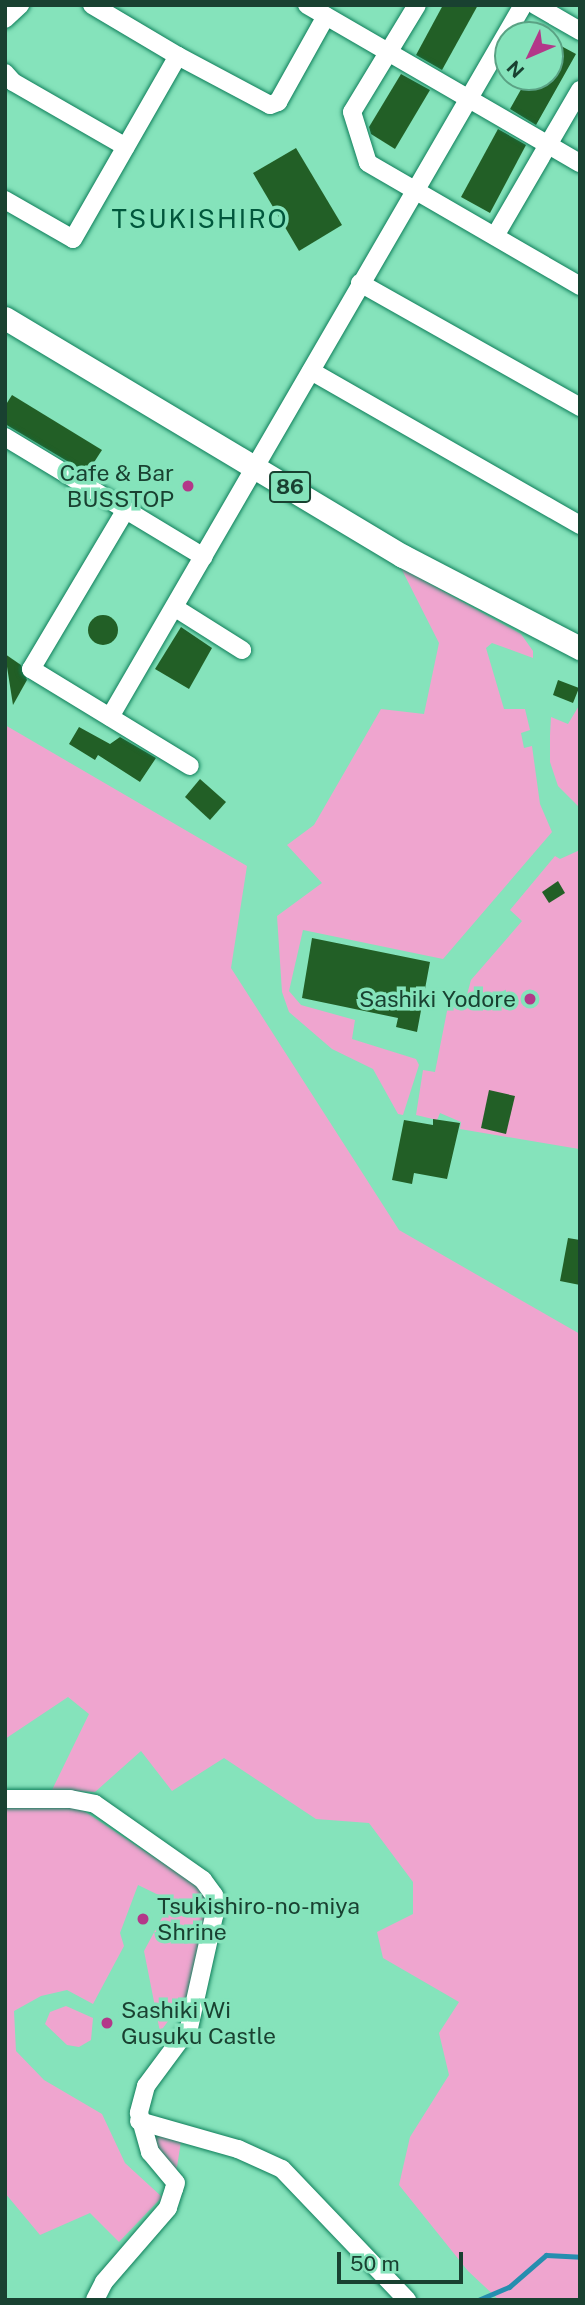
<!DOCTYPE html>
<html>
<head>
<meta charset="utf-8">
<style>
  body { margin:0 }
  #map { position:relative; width:585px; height:2305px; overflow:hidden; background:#85e3bb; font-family:"Public Sans",sans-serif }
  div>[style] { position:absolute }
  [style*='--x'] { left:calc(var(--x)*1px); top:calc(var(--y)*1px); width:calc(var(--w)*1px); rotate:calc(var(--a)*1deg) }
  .green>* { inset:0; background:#efa5cf }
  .stream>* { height:5px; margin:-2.5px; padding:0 2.5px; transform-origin:2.5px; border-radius:2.5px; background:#268eaf }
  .building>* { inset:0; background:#225f26 }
  .round { border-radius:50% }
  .roads { filter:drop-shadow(0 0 2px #0e7e5a) drop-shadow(0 0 2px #0e7e5a) }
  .minor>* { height:18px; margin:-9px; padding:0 9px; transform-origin:9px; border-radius:9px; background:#fff }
  .major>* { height:23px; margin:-11.5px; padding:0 11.5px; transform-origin:11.5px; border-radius:11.5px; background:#fff }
  .dots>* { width:19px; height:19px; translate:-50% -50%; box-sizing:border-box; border:4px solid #85e3bb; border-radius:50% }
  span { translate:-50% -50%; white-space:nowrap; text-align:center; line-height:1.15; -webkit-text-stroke:7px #85e3bb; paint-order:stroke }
  .shield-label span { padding:2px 5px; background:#85e3bb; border:2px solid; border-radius:5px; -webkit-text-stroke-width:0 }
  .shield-label { font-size:21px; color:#194131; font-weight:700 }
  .poi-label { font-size:23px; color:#194131 }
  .right { translate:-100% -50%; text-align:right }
  .left { translate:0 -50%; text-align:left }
  .quarter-label { font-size:26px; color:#00573c; letter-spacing:2px }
  .frame { position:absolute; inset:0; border:7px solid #194131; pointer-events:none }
  .north { position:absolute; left:494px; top:21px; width:70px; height:70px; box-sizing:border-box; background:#85e3bb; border:2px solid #5aa284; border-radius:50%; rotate:226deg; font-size:19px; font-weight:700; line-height:28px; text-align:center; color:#194131 }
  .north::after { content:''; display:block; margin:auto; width:24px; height:32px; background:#b33889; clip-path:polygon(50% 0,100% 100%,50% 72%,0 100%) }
  .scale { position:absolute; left:337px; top:2252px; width:126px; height:32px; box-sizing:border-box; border:4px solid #194131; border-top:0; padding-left:9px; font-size:21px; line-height:24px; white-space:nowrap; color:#194131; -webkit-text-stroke:5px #85e3bb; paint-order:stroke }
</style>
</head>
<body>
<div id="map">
  <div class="green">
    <i style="clip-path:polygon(401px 568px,521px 634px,533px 651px,533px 658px,492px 643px,486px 648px,504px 709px,525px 709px,530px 730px,521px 733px,524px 748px,532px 746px,540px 804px,552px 832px,443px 959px,303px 930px,289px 991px,301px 1005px,355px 1020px,352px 1039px,416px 1059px,419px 1065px,403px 1115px,398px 1114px,373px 1069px,332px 1049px,289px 1012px,282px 992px,277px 916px,322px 883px,287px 845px,314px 825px,381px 709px,424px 714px,439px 643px)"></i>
    <i style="clip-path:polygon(580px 704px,580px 808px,558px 786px,550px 762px,550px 735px,551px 717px,568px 724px)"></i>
    <i style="clip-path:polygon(5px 725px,247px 866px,231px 968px,399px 1230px,580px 1334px,580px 2300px,499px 2300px,468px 2271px,399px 2185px,410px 2137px,449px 2075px,439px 2033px,459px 2002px,383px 1958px,377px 1932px,413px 1914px,413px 1882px,369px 1823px,316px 1819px,224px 1758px,172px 1791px,141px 1751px,95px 1792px,52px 1790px,89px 1714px,68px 1697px,5px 1739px)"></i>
    <i style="clip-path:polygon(580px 850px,579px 1149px,460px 1129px,461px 1122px,440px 1113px,437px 1120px,416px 1115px,423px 1070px,435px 1072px,449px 1001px,465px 1002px,471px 980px,522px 921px,510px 910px,555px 856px,560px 859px)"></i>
    <i style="clip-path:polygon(5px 1806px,67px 1806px,84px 1811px,202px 1889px,206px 1916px,192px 1989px,160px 2032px,144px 1951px,171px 1901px,138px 1885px,120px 1933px,124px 1946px,93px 2004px,67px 1990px,41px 1996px,14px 2011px,16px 2051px,44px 2080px,102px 2114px,125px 2163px,162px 2197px,119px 2242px,90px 2213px,40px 2235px,5px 2193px)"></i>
    <i style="clip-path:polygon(66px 2006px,93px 2018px,91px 2040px,79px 2047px,67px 2045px,45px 2024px,50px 2012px)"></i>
    <i style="clip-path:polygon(152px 2132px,181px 2141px,176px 2173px,159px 2158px)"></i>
  </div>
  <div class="stream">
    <i style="--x:478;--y:2300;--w:34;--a:-23"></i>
    <i style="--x:509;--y:2287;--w:49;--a:-40.9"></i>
    <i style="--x:546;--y:2255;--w:34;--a:3"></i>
  </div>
  <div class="building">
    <i style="clip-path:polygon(443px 5px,478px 5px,442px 70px,416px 55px)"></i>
    <i style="clip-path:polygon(550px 40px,576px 54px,536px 125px,510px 109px,528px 77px,550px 77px)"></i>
    <i style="clip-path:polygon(401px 74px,430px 90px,395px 149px,371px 134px,369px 127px)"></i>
    <i style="clip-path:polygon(498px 129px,526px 145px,490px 213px,461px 197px)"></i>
    <i style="clip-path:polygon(296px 148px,342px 225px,299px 251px,253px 173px)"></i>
    <i style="clip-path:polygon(12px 395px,102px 450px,87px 473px,5px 424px,5px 406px)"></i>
    <i class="round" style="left:88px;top:615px;width:30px;height:30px"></i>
    <i style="clip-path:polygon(181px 627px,212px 648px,189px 689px,155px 669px)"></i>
    <i style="clip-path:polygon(5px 654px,21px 665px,27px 680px,13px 705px)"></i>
    <i style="clip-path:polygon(558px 680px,579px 688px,573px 703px,553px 695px)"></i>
    <i style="clip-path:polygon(79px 727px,110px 744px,120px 737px,156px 758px,140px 782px,98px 755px,95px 760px,69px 744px)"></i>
    <i style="clip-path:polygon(200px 779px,226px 802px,210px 820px,185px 797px)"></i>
    <i style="clip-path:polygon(558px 881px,565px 893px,549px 903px,542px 892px)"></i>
    <i style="clip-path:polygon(312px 938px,430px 962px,417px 1032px,396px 1027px,398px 1018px,302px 998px)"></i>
    <i style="clip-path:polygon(489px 1090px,515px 1096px,506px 1134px,481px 1128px)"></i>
    <i style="clip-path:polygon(433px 1119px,460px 1123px,447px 1179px,414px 1173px,412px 1184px,392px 1180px,404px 1120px,433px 1125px)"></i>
    <i style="clip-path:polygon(568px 1238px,580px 1240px,580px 1285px,560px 1281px)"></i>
  </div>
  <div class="roads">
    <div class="minor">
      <i style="--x:307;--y:5;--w:315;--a:30.1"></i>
      <i style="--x:417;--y:5;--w:125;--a:121.3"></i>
      <i style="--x:352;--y:112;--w:53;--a:72.6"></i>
      <i style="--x:368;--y:163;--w:245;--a:30.1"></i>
      <i style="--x:535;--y:5;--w:52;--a:30"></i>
      <i style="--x:5;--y:19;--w:21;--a:-43"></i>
      <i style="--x:178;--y:56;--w:104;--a:28"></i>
      <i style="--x:270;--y:105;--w:9;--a:-21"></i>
      <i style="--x:278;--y:102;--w:98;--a:-60.8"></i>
      <i style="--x:5;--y:73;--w:12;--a:48"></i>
      <i style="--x:13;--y:82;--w:130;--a:29.9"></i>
      <i style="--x:5;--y:200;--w:78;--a:29.8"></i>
      <i style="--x:73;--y:239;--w:211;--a:-60.2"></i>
      <i style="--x:178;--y:56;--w:100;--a:-149.3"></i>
      <i style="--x:495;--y:236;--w:169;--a:-59.8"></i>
      <i style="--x:360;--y:283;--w:253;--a:29.4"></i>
      <i style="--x:311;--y:371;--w:310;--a:29.8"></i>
      <i style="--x:5;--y:437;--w:232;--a:31.1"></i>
      <i style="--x:125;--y:511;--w:184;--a:120.7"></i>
      <i style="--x:31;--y:669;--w:186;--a:31.4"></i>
      <i style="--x:177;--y:609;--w:77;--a:32.2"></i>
      <i style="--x:110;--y:717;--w:823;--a:-59.88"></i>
      <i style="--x:5;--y:1799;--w:65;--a:0"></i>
      <i style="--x:70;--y:1799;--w:25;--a:11"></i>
      <i style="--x:95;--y:1804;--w:132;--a:35.1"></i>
      <i style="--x:203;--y:1880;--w:19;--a:54"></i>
      <i style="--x:214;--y:1895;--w:21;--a:90"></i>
      <i style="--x:214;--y:1916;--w:115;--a:102.6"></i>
      <i style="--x:189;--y:2028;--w:72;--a:126.6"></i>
      <i style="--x:146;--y:2086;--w:28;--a:105"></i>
      <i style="--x:139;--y:2113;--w:41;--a:74.2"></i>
      <i style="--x:150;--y:2152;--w:40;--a:50"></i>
      <i style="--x:176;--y:2183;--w:6;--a:108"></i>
      <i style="--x:174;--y:2189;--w:20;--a:108"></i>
      <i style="--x:168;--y:2208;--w:98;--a:130.9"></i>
      <i style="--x:104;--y:2282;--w:20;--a:117"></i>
      <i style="--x:139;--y:2121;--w:103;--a:15.8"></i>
      <i style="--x:238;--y:2149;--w:48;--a:24.4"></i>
      <i style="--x:282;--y:2169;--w:181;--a:46.3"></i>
    </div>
    <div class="major">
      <i style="--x:5;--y:318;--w:464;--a:30.9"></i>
      <i style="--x:403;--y:556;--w:199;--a:27.5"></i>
    </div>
  </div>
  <div class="dots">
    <i style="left:188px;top:486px;background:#b33889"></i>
    <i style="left:530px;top:999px;background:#b33889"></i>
    <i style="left:143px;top:1919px;background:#b33889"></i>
    <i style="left:107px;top:2023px;background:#b33889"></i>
  </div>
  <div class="shield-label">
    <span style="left:290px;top:487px">86</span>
  </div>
  <div class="poi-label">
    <span class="right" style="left:174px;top:486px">Cafe &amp; Bar<br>BUSSTOP</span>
    <span class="right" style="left:516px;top:999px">Sashiki Yodore</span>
    <span class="left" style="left:157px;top:1919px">Tsukishiro-no-miya<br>Shrine</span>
    <span class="left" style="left:121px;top:2023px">Sashiki Wi<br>Gusuku Castle</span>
  </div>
  <div class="quarter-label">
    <span style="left:200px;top:219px">TSUKISHIRO</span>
  </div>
  <div class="frame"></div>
  <div class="north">N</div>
  <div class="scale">50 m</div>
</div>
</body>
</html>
